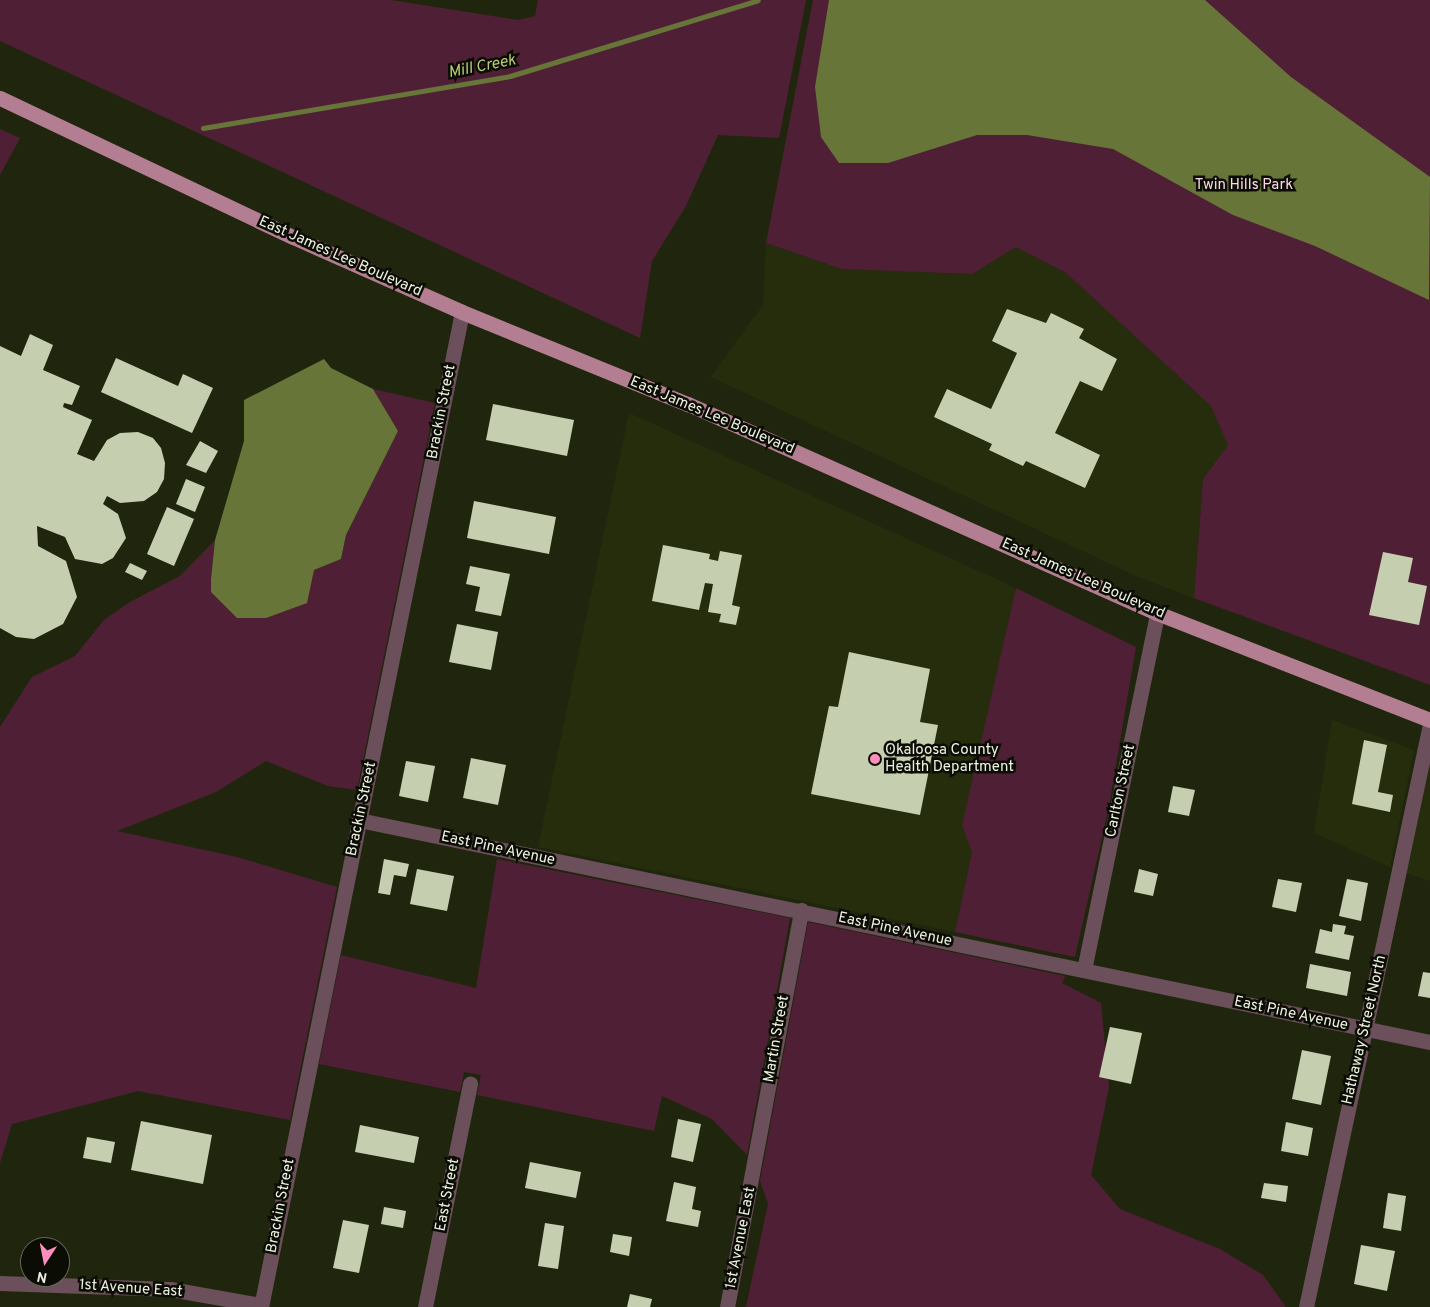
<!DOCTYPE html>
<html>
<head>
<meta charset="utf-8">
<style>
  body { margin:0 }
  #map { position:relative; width:1430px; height:1307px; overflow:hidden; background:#20260d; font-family:Overpass,sans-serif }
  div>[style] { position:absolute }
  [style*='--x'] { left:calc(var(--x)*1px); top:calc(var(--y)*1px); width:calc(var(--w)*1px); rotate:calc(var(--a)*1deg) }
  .built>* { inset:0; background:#262d0c }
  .green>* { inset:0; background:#4f2035 }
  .water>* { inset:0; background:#687539 }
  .stream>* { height:5px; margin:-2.5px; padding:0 2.5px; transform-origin:2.5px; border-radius:2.5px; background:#687539 }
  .building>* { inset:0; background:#c6ceb0 }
  .minor>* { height:15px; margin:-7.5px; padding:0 7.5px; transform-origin:7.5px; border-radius:7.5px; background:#6b505b }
  .primary>* { height:15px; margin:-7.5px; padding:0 7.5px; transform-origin:7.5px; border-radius:7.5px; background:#b37d92 }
  .dots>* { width:14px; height:14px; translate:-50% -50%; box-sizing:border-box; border:2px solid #0b0d04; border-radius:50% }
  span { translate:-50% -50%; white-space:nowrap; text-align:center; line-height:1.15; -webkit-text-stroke:5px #0b0d04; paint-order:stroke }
  .park-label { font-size:15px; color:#fdd7e5 }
  .street-label { font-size:15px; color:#edf1e2 }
  .poi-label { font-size:15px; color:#edf1e2 }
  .left { translate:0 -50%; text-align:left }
  .water-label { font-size:16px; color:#b7cc74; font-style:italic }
  .north { position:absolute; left:20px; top:1237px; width:50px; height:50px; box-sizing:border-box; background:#0b0d04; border:1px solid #65685d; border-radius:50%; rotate:191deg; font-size:14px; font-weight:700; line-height:20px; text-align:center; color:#edf1e2 }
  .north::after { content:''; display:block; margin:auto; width:18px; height:22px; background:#fe8ebd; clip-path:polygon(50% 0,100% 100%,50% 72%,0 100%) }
</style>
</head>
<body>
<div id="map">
  <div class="built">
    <i style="clip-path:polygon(766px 243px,842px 269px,972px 274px,1016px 247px,1066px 273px,1211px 406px,1228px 445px,1203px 479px,1194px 598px,1138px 577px,711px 377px,763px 305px)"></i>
    <i style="clip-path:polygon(629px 413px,1016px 588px,962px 825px,972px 851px,955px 932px,538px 847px)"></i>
    <i style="clip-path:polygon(1332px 720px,1414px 750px,1390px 867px,1314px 833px)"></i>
    <i style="clip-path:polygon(1430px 759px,1430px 881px,1406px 873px)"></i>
  </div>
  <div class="green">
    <i style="clip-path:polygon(0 0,391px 0,518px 20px,535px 16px,538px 0,806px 0,779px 138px,718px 135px,686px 206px,652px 261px,640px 338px,0 41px)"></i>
    <i style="clip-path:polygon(813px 0,1430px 0,1430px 685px,1194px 598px,1203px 479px,1228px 445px,1211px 406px,1066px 273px,1016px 247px,972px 274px,842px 269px,766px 243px)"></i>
    <i style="clip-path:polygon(0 129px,20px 138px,0 175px)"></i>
    <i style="clip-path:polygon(373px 389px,435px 403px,357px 790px,328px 786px,266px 761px,216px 792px,117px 831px,237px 857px,337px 887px,290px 1120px,138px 1091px,12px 1124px,0 1163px,0 727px,32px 677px,75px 656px,104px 620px,130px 602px,180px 576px,215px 540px,211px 579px,314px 570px,341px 559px,346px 535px,398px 431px)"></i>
    <i style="clip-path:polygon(1016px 588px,1136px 647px,1109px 806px,1075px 957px,955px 932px,972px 852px,962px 825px)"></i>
    <i style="clip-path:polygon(497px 859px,790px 918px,747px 1155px,712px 1119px,662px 1096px,654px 1131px,477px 1095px,481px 1075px,464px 1072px,460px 1092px,319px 1064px,341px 955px,476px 988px)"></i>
    <i style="clip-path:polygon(808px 922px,1065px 976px,1062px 983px,1101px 1003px,1109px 1087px,1091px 1175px,1120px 1209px,1220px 1249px,1263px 1275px,1286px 1307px,746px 1307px,768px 1204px,760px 1181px)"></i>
  </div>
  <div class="water">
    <i style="clip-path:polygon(829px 0,1205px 0,1291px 77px,1430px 177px,1429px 300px,1315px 246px,1233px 215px,1113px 149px,1027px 135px,977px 135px,888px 163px,839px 163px,821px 137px,815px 87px)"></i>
    <i style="clip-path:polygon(324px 359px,331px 368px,373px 389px,398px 431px,346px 535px,341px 559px,314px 570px,307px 603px,266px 618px,237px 618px,211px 592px,211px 579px,215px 540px,244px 441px,244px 400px)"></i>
  </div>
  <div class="stream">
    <i style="--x:203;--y:128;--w:311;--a:-9.6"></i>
    <i style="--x:510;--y:76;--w:259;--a:-17"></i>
  </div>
  <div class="building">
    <i style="clip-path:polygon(1007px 309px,1046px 323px,1051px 313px,1084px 329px,1079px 338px,1117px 359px,1102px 391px,1080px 381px,1055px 433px,1100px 455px,1085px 488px,1026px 461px,1023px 466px,989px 450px,992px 444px,934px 417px,947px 389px,991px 409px,1017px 353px,992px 341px)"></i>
    <i style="clip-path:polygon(30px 334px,53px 345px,43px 370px,80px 386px,72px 405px,64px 403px,63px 407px,92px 420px,77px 454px,94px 461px,107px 440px,120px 433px,138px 432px,153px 438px,161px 448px,165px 463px,164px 479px,157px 492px,144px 501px,120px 503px,107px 496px,103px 504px,118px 514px,126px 538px,113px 558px,102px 564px,75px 559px,65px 537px,37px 526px,38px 546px,66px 561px,77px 597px,63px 624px,34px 639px,16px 637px,0 628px,0 346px,21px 356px)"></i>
    <i style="clip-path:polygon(116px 358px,178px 386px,183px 374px,213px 388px,192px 433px,101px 392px)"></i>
    <i style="clip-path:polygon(493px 404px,574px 420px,567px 456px,486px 440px)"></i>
    <i style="clip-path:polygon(200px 441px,218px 451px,206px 473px,186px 465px)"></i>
    <i style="clip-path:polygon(186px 479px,205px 487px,195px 512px,176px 504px)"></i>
    <i style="clip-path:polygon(474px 501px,556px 517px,549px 554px,467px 538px)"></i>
    <i style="clip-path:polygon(167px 507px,194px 519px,174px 566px,147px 554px)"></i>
    <i style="clip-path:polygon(663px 545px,710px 554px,709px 559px,718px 561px,720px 551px,742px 555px,732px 605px,740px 607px,736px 625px,719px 622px,721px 614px,708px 612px,713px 584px,705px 583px,699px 610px,652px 601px)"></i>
    <i style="clip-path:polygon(1383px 552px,1413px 558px,1408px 582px,1427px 586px,1419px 625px,1369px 615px)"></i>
    <i style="clip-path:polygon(130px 563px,147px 571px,142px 580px,125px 572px)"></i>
    <i style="clip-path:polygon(470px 566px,510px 574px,501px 616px,475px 611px,480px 587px,466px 584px)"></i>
    <i style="clip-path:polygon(457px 624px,498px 632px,491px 670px,449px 662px)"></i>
    <i style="clip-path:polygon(849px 652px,930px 669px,920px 722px,938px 725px,920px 815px,811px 794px,829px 706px,838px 707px)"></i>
    <i style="clip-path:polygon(1364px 740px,1387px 745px,1378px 792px,1393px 795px,1390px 812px,1352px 804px)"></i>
    <i style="clip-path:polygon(471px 758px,506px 765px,498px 805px,463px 798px)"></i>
    <i style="clip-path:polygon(406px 761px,435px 766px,428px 802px,399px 796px)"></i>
    <i style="clip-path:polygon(1173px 786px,1195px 790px,1189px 816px,1168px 812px)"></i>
    <i style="clip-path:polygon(384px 859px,409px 864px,406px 877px,394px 875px,390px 895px,378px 893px)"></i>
    <i style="clip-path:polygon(417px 869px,454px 876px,447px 911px,410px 904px)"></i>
    <i style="clip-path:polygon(1139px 869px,1158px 874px,1153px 896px,1134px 892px)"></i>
    <i style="clip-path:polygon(1278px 879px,1302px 883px,1296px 912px,1272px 907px)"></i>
    <i style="clip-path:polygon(1347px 879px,1368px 883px,1361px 921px,1339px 916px)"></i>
    <i style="clip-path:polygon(1333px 924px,1346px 926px,1344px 934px,1354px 936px,1349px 960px,1315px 953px,1320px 929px,1332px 932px)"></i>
    <i style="clip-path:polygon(1310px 964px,1351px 972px,1347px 996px,1306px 988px)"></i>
    <i style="clip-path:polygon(1423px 972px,1430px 973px,1430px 998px,1418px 996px)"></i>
    <i style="clip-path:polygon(1110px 1027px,1142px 1033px,1131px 1084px,1099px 1077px)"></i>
    <i style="clip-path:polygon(1302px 1050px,1331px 1056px,1321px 1105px,1292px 1099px)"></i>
    <i style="clip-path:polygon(678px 1119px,701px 1124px,693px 1162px,671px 1157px)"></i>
    <i style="clip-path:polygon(141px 1121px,212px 1135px,203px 1184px,131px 1170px)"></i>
    <i style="clip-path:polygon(1286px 1122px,1313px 1128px,1308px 1156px,1281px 1151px)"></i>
    <i style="clip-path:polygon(360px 1125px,419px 1137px,414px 1163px,355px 1152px)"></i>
    <i style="clip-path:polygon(87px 1137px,115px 1142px,111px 1163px,83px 1158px)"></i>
    <i style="clip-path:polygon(530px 1162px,581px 1172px,576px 1198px,525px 1188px)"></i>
    <i style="clip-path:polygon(674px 1182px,696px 1187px,692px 1209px,701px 1211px,698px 1227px,666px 1221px)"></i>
    <i style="clip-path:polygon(1264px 1183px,1288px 1186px,1286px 1202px,1261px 1198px)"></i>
    <i style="clip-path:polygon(1388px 1193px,1406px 1196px,1401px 1231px,1383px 1228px)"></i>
    <i style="clip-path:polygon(384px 1207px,406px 1211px,403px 1228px,381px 1224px)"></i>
    <i style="clip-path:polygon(343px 1220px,369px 1225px,359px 1273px,333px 1268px)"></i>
    <i style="clip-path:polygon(545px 1223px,564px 1226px,558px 1269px,538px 1266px)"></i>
    <i style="clip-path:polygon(613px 1234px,632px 1237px,629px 1256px,610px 1252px)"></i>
    <i style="clip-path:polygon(1361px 1245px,1395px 1251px,1387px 1291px,1354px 1284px)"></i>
    <i style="clip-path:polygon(630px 1294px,652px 1299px,650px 1307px,627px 1307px)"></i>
  </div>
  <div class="minor">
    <i style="--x:359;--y:820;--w:1094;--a:11.71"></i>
    <i style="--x:1084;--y:970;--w:364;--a:-78.4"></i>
    <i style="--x:0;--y:1283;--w:170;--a:2"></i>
    <i style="--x:170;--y:1289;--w:92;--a:10"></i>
    <i style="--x:261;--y:1307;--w:1015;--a:-78.58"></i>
    <i style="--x:425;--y:1307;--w:228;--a:-78.6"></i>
    <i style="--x:727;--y:1307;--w:404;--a:-79.4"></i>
    <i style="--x:1306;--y:1307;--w:596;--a:-77.99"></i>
  </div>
  <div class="primary">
    <i style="--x:0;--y:98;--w:324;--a:25.4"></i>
    <i style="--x:293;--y:237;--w:185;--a:23.9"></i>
    <i style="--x:462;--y:312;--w:244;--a:22.2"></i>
    <i style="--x:688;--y:404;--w:513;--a:24.02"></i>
    <i style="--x:1157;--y:613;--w:293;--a:21.4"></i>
  </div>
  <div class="dots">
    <i style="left:875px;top:759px;background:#fe8ebd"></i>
  </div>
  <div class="park-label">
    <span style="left:1244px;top:186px">Twin Hills Park</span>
  </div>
  <div class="street-label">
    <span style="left:340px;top:257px;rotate:24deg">East James Lee Boulevard</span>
    <span style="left:442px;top:412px;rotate:-79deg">Brackin Street</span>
    <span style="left:712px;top:416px;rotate:23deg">East James Lee Boulevard</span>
    <span style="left:1083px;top:579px;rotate:24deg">East James Lee Boulevard</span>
    <span style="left:1121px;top:791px;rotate:-78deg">Carlton Street</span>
    <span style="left:362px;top:809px;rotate:-78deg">Brackin Street</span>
    <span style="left:498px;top:849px;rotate:12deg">East Pine Avenue</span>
    <span style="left:895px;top:930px;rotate:12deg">East Pine Avenue</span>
    <span style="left:1291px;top:1014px;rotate:12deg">East Pine Avenue</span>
    <span style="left:1365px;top:1030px;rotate:-77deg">Hathaway Street North</span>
    <span style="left:777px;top:1039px;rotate:-80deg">Martin Street</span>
    <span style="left:448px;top:1195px;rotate:-79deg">East Street</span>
    <span style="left:281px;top:1206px;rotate:-79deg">Brackin Street</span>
    <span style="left:741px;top:1238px;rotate:-79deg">1st Avenue East</span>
    <span style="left:131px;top:1289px;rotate:4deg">1st Avenue East</span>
  </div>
  <div class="poi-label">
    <span class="left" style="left:885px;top:759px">Okaloosa County<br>Health Department</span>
  </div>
  <div class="water-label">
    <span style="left:482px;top:67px;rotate:-11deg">Mill Creek</span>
  </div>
  <div class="north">N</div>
</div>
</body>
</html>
